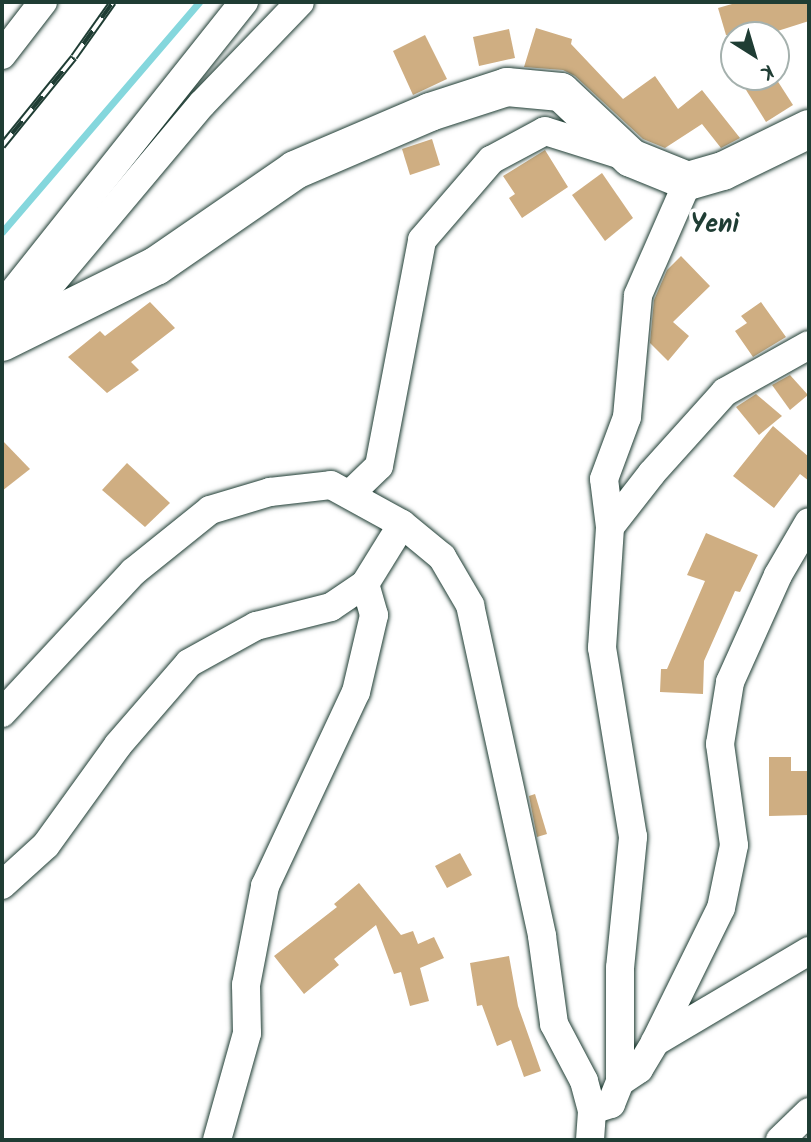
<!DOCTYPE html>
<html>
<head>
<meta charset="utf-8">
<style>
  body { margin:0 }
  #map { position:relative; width:811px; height:1142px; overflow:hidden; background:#fff; font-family:Kalam,sans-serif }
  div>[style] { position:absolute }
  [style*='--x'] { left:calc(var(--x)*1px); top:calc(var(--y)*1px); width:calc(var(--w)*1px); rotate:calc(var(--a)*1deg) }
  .stream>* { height:7px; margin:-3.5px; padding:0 3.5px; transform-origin:3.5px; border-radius:3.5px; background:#85d7dd }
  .building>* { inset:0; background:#cfae82 }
  .roads { filter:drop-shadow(0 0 2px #1f3d34) drop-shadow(0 0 2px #1f3d34) }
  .street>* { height:28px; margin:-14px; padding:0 14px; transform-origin:14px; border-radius:14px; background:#fff }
  .secondary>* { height:38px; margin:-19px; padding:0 19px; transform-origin:19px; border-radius:19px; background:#fff }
  .rail>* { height:8px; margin-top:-4px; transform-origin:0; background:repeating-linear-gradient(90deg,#fff 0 16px,#1f3d34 0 32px); box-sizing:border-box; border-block:2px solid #1f3d34 }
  span { translate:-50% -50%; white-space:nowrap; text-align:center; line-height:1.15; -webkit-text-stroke:7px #fff; paint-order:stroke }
  .district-label { font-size:26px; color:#1f3d34; font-weight:700 }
  .frame { position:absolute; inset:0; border:4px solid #1f3d34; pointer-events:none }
  .north { position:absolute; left:720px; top:21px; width:70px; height:70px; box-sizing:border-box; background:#fff; border:2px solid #a5b1ae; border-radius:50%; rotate:143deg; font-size:19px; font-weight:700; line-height:28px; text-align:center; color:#1f3d34 }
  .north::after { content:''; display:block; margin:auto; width:24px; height:32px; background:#1f3d34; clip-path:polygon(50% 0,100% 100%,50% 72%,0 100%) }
</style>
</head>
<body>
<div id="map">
  <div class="stream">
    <i style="--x:2;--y:232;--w:303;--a:-49.4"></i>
  </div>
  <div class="building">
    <i style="clip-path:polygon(739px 2px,809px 2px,809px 21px,765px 35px,726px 35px,718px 8px)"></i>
    <i style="clip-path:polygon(536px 28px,572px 39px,571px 44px,623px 99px,655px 76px,678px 109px,702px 90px,740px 138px,721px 148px,702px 124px,665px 148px,643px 139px,575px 76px,563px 70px,524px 67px)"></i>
    <i style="clip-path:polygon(509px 29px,515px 58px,479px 66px,473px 37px)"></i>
    <i style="clip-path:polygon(425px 35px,447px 79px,413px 95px,393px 51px)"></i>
    <i style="clip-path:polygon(738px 77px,775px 77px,793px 105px,766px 122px)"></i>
    <i style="clip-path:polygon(432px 139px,440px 165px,410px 175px,402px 149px)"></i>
    <i style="clip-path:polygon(545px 150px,568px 187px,522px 218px,509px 198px,515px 194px,503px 176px)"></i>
    <i style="clip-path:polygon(602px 173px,633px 218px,605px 241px,572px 195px)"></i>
    <i style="clip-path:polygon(681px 256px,710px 286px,673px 322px,689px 336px,668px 361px,650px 343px,654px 300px,667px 270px)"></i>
    <i style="clip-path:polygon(150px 302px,175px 328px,131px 362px,139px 370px,107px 393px,68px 357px,100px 331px,105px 336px)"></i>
    <i style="clip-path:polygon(761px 302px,786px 337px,753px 357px,735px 331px,747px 323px,741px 316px)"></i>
    <i style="clip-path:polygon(790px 375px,808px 395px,790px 410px,772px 385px)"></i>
    <i style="clip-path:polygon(756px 394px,782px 416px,759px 435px,736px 407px)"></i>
    <i style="clip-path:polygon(773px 426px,809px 457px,809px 481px,800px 474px,774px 508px,733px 476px)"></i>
    <i style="clip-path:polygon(2px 440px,30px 469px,2px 491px)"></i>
    <i style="clip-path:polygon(127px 463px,170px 503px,145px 527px,102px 490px)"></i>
    <i style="clip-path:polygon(706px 533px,758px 555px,740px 592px,735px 591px,704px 661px,703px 694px,660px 692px,661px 669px,667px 669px,705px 581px,687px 575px)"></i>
    <i style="clip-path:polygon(769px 757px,791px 757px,791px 771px,809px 771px,809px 815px,769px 816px)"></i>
    <i style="clip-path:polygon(535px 794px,547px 834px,537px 837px,529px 796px)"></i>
    <i style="clip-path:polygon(460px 853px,472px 875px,447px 888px,435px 866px)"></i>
    <i style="clip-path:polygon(359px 883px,401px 935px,413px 931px,418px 944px,434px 937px,444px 958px,420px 968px,429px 1001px,410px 1006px,401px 972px,394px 974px,376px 925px,334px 959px,339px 965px,304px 994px,274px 956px,337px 907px,334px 904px)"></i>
    <i style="clip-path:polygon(509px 956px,518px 1006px,541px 1071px,524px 1077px,511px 1040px,497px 1046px,482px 1005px,477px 1006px,470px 963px)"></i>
  </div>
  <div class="roads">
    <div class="street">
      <i style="--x:2;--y:55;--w:67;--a:-52.3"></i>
      <i style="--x:2;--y:306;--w:389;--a:-51.5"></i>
      <i style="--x:4;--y:330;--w:24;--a:-35"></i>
      <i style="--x:24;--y:316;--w:277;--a:-50"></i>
      <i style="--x:202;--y:104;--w:141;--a:-46.1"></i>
      <i style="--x:350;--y:494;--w:40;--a:-44"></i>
      <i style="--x:379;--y:466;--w:230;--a:-79.2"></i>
      <i style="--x:422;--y:240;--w:106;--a:-49.2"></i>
      <i style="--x:491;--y:160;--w:61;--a:-28.2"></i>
      <i style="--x:545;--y:131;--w:84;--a:17.4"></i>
      <i style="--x:610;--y:527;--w:68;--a:-52.1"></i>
      <i style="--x:652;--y:473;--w:109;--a:-48"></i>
      <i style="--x:725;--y:392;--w:96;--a:-29.2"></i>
      <i style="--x:2;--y:713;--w:192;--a:-47.1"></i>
      <i style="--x:133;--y:572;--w:99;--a:-38.8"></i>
      <i style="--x:210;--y:510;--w:63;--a:-16.7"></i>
      <i style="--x:270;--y:492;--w:61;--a:-6.5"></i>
      <i style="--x:331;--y:485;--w:81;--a:28.8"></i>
      <i style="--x:402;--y:524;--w:52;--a:39.5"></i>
      <i style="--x:442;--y:557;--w:56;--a:59.7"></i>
      <i style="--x:470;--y:605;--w:339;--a:77.7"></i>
      <i style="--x:542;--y:936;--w:89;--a:82.2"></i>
      <i style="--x:554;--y:1024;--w:64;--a:62.2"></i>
      <i style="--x:584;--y:1081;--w:30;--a:75"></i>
      <i style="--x:2;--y:885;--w:59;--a:-42.3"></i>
      <i style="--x:46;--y:845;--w:123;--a:-54.2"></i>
      <i style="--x:118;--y:745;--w:108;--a:-49.1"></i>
      <i style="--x:189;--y:663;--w:77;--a:-28.9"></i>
      <i style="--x:256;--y:626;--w:77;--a:-14.2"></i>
      <i style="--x:331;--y:607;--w:41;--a:-34.1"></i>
      <i style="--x:365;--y:584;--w:70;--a:-58.3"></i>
      <i style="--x:655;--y:1042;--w:179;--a:-30.6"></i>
      <i style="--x:620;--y:1082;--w:23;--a:-34"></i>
      <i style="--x:639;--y:1069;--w:31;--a:-59"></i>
      <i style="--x:655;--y:1042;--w:149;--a:-63.8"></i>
      <i style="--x:721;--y:908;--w:64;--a:-78.3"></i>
      <i style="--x:734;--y:845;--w:102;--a:-97.9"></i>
      <i style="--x:720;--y:744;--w:63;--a:-80.8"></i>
      <i style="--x:730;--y:682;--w:117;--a:-65.8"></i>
      <i style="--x:778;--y:575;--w:61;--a:-59.7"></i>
      <i style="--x:217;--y:1140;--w:111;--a:-74.3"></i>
      <i style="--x:247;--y:1033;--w:48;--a:-91.2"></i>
      <i style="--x:246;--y:985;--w:101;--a:-79.1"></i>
      <i style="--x:265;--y:886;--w:214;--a:-64.9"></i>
      <i style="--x:356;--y:692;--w:79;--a:-76.8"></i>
      <i style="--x:374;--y:615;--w:32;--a:-106"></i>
      <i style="--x:590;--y:1140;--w:30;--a:-86"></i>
      <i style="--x:592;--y:1110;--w:20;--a:-18"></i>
      <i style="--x:611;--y:1104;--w:24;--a:-68"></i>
      <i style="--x:620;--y:1082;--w:114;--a:-90"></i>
      <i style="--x:620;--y:968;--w:132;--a:-84.3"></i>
      <i style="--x:633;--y:837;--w:192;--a:-99.3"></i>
      <i style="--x:602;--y:648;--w:121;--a:-86.2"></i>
      <i style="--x:610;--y:527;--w:48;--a:-97.1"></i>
      <i style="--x:604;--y:479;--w:66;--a:-69.6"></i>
      <i style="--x:627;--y:417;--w:122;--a:-84.8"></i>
      <i style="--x:638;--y:295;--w:124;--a:-66.3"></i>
      <i style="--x:780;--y:1140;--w:40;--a:-44"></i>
    </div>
    <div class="secondary">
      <i style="--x:2;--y:342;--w:172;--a:-26.3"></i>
      <i style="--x:156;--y:266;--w:169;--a:-34.6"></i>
      <i style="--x:295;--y:170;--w:147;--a:-23.2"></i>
      <i style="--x:430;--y:112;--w:81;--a:-18"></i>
      <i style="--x:507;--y:87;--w:54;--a:5.3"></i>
      <i style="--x:561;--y:92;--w:96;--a:43.3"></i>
      <i style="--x:631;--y:158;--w:61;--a:22"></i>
      <i style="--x:688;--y:181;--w:36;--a:-16"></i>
      <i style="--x:723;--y:171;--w:96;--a:-26"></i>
    </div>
  </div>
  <div class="rail">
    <i style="--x:2;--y:146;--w:114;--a:-51"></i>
    <i style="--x:74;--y:57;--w:67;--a:-54.7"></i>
  </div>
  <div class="district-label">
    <span style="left:715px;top:226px">Yeni</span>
  </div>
  <div class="frame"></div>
  <div class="north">K</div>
</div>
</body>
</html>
